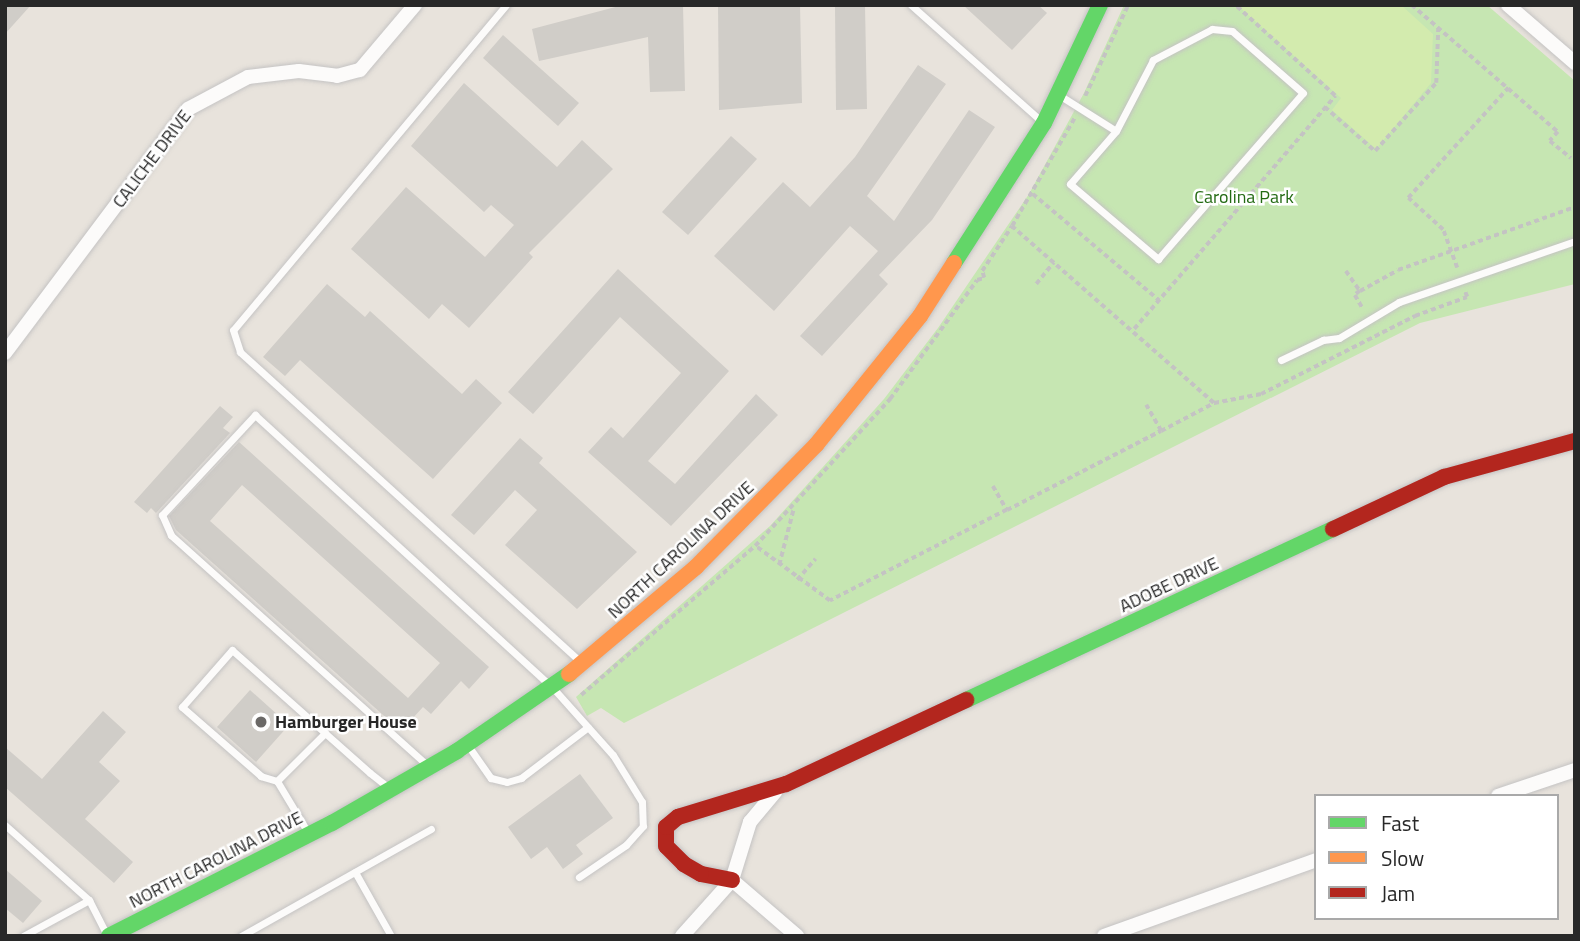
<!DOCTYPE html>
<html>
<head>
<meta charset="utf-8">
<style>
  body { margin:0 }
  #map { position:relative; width:1580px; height:941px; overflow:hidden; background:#e8e3dc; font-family:"Titillium Web",sans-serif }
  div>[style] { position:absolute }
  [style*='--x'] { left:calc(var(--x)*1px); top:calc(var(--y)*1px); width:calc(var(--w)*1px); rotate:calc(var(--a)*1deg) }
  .green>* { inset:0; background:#c6e6b2 }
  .pitch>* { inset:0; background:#d3ebae }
  .building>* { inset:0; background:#d0cdc8 }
  .path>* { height:3.5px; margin-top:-1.75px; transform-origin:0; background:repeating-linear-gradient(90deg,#c4c3c3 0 5px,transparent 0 8.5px) }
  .roads { filter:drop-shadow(0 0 2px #c4c3c3) drop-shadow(0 0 2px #c4c3c3) }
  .lane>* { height:7px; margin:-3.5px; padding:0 3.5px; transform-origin:3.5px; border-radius:3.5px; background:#fcfbfa }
  .street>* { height:14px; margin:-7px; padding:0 7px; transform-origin:7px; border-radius:7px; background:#fcfbfa }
  .fast>* { height:16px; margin:-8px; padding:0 8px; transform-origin:8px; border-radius:8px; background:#63d668 }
  .slow>* { height:16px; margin:-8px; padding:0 8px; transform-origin:8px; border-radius:8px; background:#ff974d }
  .jam>* { height:16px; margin:-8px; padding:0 8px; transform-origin:8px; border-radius:8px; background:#b3261e }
  .dots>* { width:19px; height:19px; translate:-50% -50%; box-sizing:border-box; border:4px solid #fff; border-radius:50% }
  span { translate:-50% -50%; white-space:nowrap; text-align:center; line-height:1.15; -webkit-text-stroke:5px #fff; paint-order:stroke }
  .street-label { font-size:18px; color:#282828 }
  .park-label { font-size:18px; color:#236a13 }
  .poi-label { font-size:18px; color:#282828; font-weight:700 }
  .left { translate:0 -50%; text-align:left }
  .frame { position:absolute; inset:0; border:7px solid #282828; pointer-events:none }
  .legend { position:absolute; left:1314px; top:794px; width:245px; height:126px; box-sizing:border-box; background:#fff; border:2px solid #a9a9a9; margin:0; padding:9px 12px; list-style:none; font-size:21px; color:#282828 }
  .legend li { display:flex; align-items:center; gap:14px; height:35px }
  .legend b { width:35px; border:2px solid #a9a9a9 }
</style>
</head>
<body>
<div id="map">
  <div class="green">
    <i style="clip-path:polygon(1124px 5px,1487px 5px,1575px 81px,1575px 284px,1420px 323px,624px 723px,601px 708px,587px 716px,576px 697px,770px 526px,884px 399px,938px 328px,1029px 194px,1084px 93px)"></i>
  </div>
  <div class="pitch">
    <i style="clip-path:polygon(1237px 5px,1401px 5px,1433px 34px,1431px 83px,1376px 149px,1332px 110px,1341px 98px)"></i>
  </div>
  <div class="building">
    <i style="clip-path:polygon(5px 5px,31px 5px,5px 34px)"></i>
    <i style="clip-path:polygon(623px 5px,683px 5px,685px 91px,650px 92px,648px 37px,539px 61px,532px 29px)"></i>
    <i style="clip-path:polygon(718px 5px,800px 5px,802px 103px,719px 110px)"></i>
    <i style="clip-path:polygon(963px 5px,1038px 5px,1047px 13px,1012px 50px)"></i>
    <i style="clip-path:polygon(865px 6px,867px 109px,836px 110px,835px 7px)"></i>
    <i style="clip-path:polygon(503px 35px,579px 103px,558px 126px,483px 58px)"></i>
    <i style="clip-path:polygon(918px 65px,946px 84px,867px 196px,894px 221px,969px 110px,995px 127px,932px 220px,879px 275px,888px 284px,822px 356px,800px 336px,878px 251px,850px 226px,774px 311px,714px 256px,783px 182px,810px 207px,855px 157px)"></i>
    <i style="clip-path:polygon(464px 83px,557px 167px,582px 140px,613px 169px,529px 253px,533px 257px,469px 328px,442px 304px,429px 319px,351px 249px,406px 187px,485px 257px,514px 225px,491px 205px,484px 212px,411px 146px)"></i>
    <i style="clip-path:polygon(731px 136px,757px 159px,688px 235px,662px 212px)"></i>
    <i style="clip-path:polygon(618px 269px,729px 371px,648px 461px,675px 484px,756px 394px,778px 415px,671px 526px,588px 452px,611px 427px,623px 438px,681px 373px,620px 317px,533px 414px,508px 392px)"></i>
    <i style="clip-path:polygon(327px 284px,365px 317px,370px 311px,462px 394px,476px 379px,502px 403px,433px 479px,300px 360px,285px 376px,263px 357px)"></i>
    <i style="clip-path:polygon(220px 406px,233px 417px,223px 428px,230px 433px,156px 513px,151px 508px,147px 513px,134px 502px)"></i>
    <i style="clip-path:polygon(520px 438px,543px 458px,539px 463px,637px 552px,577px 609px,505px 545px,537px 510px,515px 490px,474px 535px,451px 515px)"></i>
    <i style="clip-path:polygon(evenodd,239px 442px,489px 667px,469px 689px,461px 681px,431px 714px,423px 707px,401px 731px,176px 530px,169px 516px,239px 442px,242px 485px,440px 663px,408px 698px,210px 521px,242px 485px)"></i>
    <i style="clip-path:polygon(250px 690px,289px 725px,256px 762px,217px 727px)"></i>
    <i style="clip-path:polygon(103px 711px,126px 732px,99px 762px,120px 781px,85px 819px,133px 862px,114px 883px,5px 787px,5px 747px,42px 779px)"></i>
    <i style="clip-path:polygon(580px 774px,613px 818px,576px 845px,583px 854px,563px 869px,547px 847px,531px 859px,508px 827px)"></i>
    <i style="clip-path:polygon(5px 869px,42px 901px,23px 923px,5px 908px)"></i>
  </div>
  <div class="path">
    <i style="--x:1412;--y:5;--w:194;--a:41"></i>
    <i style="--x:1558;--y:132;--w:12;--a:132"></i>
    <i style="--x:1550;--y:141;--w:27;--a:39"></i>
    <i style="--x:1085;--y:96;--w:101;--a:-64.7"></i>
    <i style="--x:1325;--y:107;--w:67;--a:41.3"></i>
    <i style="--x:1375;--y:151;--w:91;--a:-48.1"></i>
    <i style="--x:1436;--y:83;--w:54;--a:-87.9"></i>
    <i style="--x:1033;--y:194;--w:165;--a:40.1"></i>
    <i style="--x:1012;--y:226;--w:124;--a:-59.9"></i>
    <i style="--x:1457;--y:268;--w:40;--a:-110.2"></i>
    <i style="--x:1443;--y:230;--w:47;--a:-137.6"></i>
    <i style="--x:1408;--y:198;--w:149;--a:-47.7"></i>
    <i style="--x:1346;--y:271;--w:24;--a:55"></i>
    <i style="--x:1360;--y:291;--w:43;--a:-28.9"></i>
    <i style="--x:1398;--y:270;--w:188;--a:-19.6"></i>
    <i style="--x:1036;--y:284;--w:28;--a:-51"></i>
    <i style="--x:1360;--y:291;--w:6;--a:141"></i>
    <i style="--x:1355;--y:295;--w:16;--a:60"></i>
    <i style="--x:1134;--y:329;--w:308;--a:-49.2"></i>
    <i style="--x:1335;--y:96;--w:135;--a:-137.7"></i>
    <i style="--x:1161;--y:431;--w:60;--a:-27.8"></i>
    <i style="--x:1214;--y:403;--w:48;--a:-10.8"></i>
    <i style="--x:1261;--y:394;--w:173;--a:-26.9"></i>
    <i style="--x:1415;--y:316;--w:55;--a:-20.1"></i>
    <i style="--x:1467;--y:297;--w:5;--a:-112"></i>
    <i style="--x:993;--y:486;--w:28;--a:60"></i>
    <i style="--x:1007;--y:510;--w:173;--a:-27.2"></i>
    <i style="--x:1161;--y:431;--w:30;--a:-120"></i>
    <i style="--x:1007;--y:510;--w:199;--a:152.8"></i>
    <i style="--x:830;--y:601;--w:93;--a:-143.7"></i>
    <i style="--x:755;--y:546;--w:200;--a:-47.4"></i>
    <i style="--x:890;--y:399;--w:147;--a:-53.8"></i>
    <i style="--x:977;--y:280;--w:7;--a:-16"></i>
    <i style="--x:984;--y:278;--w:7;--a:-106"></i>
    <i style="--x:982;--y:271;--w:54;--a:-56.3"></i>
    <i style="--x:1012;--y:226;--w:269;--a:41.2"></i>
    <i style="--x:779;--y:565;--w:56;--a:-75.5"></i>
    <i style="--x:797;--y:580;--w:28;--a:-49"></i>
    <i style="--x:581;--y:695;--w:229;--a:-40.6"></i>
  </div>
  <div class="roads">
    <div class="lane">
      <i style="--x:506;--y:5;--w:424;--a:130"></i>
      <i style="--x:233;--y:330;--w:23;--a:72"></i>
      <i style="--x:240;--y:352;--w:459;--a:42.3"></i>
      <i style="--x:911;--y:5;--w:174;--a:41.7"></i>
      <i style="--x:1059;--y:95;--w:67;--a:32.3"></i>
      <i style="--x:1116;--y:131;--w:70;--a:131"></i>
      <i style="--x:1070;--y:184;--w:116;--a:40.4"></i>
      <i style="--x:1158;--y:259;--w:220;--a:-48.9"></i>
      <i style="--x:1303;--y:93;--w:94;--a:-138.9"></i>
      <i style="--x:1232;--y:31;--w:20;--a:-174"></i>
      <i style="--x:1212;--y:29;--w:67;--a:152.3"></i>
      <i style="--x:1153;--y:60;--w:80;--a:117.5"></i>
      <i style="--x:1281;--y:360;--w:47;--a:-25.5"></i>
      <i style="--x:1323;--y:340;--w:16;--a:-7"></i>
      <i style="--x:1339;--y:338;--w:70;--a:-31"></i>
      <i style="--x:1399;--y:302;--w:186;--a:-19.1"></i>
      <i style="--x:325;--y:733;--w:68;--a:135"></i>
      <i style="--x:277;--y:781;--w:17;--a:-163"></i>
      <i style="--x:261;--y:776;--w:105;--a:-138.9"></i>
      <i style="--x:182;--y:707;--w:76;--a:-48.7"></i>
      <i style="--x:232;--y:650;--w:125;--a:41.7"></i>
      <i style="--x:325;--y:733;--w:60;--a:41.6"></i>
      <i style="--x:370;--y:773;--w:23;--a:38"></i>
      <i style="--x:469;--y:747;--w:38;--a:55"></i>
      <i style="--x:491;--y:778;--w:16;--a:14"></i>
      <i style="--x:507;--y:782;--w:15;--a:-16"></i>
      <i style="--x:521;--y:778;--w:84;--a:-37.3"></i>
      <i style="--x:427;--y:765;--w:344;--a:-138.1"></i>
      <i style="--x:171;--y:535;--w:22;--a:-114"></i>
      <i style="--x:162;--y:515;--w:137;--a:-47.1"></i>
      <i style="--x:255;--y:415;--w:404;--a:42.5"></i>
      <i style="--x:553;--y:688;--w:90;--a:48.2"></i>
      <i style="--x:613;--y:755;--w:55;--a:58.3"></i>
      <i style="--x:642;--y:802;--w:24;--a:88"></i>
      <i style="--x:643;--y:826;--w:25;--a:132"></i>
      <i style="--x:626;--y:845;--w:57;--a:145.8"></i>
      <i style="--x:277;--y:781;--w:58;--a:59"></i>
      <i style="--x:5;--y:825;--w:113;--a:41.8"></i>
      <i style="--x:89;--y:900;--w:39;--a:63"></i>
      <i style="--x:355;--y:872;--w:73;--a:60.6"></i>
      <i style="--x:23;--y:936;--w:75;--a:-28.6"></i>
      <i style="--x:241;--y:936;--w:218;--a:-29.4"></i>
    </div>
    <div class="street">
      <i style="--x:1508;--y:5;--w:89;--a:40.9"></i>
      <i style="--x:5;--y:353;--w:305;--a:-53.1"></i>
      <i style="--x:188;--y:109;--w:68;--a:-28.1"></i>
      <i style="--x:248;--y:77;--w:51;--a:-6.7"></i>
      <i style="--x:299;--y:71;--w:38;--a:7"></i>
      <i style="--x:337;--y:76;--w:24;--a:-15"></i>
      <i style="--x:360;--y:70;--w:85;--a:-49.8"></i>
      <i style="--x:1498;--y:796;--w:81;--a:-18.7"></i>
      <i style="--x:732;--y:880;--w:86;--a:40.7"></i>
      <i style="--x:682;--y:936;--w:75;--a:-48.2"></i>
      <i style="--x:732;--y:880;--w:61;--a:-72.8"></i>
      <i style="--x:750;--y:822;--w:40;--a:-50"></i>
      <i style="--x:1104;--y:936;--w:225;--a:-19.7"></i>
    </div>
    <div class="fast">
      <i style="--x:954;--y:263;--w:166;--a:-57.3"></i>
      <i style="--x:1044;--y:123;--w:131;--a:-64.6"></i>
      <i style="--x:966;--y:700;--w:405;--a:-25"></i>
      <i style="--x:109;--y:936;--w:250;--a:-26.9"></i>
      <i style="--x:332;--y:823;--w:144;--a:-29.9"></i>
      <i style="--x:457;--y:751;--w:136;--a:-34.5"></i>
    </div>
    <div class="slow">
      <i style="--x:569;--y:674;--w:166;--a:-40.1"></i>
      <i style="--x:696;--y:567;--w:171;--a:-45.5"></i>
      <i style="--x:816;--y:445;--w:166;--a:-51.1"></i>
      <i style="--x:920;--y:316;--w:63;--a:-57.3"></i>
    </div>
    <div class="jam">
      <i style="--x:1333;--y:529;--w:123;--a:-25.1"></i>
      <i style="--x:1444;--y:477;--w:136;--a:-15.4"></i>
      <i style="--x:732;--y:880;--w:32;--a:-169"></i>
      <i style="--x:701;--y:874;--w:20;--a:-150"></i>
      <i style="--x:684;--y:864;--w:25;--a:-135"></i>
      <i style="--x:666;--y:846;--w:19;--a:-90"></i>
      <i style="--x:666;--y:827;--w:16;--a:-40"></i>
      <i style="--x:678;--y:817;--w:113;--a:-17"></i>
      <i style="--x:786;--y:784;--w:199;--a:-25"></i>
    </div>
  </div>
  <div class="dots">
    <i style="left:261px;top:722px;background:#6b6967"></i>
  </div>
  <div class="street-label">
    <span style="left:152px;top:159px;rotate:-53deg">CALICHE DRIVE</span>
    <span style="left:681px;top:550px;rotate:-43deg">NORTH CAROLINA DRIVE</span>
    <span style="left:1169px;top:585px;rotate:-25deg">ADOBE DRIVE</span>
    <span style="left:216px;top:860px;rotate:-27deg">NORTH CAROLINA DRIVE</span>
  </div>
  <div class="park-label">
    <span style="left:1244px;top:197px">Carolina Park</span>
  </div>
  <div class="poi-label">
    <span class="left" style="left:275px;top:722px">Hamburger House</span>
  </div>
  <div class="frame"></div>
  <ul class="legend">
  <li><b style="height:9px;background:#63d668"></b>Fast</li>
  <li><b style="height:9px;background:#ff974d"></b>Slow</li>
  <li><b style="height:9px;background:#b3261e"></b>Jam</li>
  </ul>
</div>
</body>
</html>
